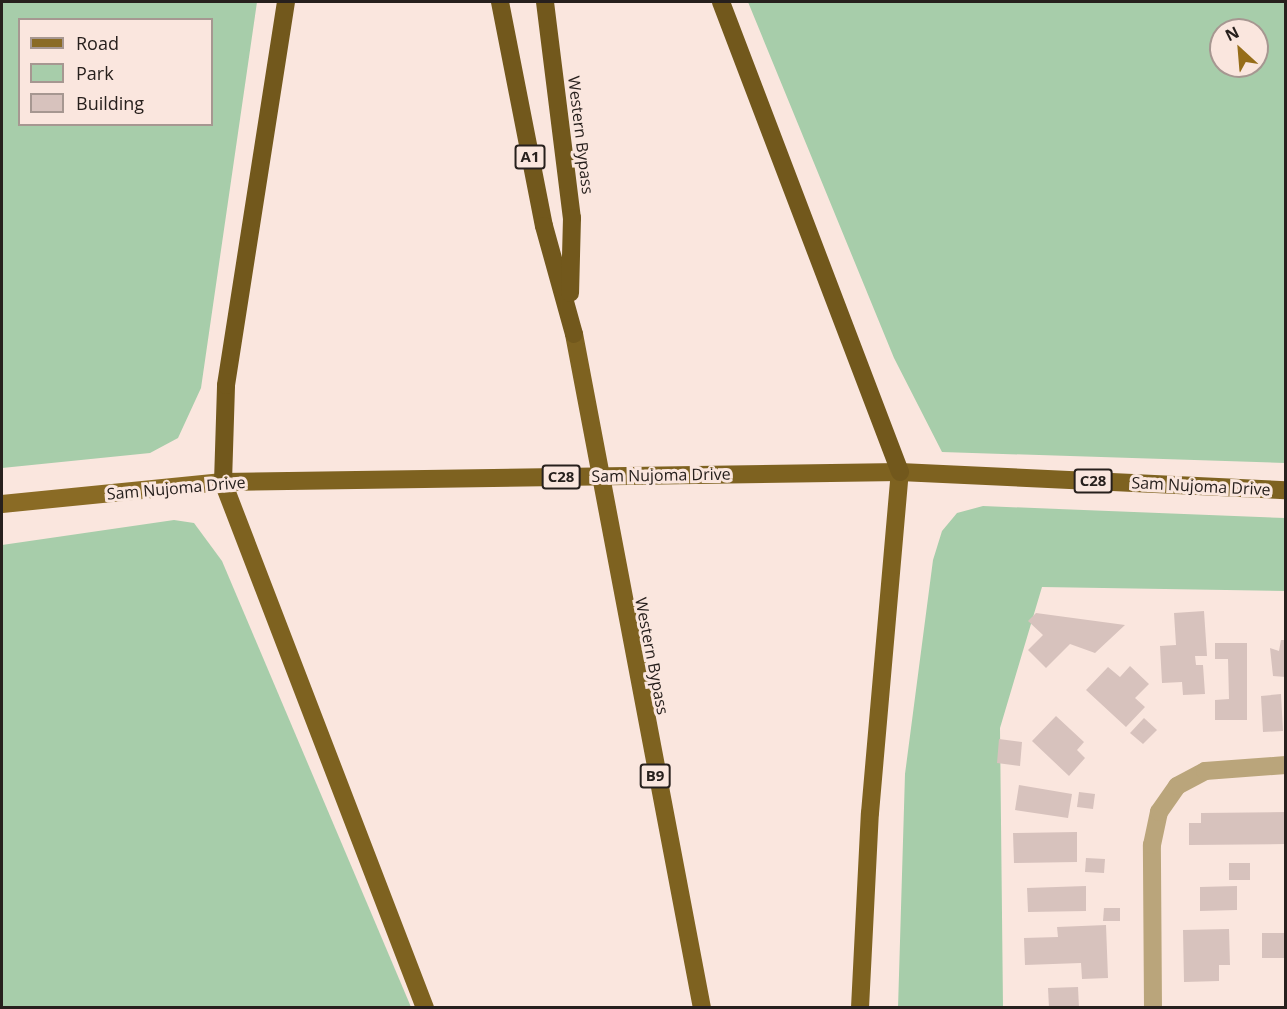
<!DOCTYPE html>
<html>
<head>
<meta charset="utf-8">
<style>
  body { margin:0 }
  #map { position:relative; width:1287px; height:1009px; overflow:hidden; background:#fae6de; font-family:"Open Sans",sans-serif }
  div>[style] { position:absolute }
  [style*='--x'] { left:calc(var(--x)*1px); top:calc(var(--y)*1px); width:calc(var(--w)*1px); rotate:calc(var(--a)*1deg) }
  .green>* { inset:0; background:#a7cdaa }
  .building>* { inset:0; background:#d7c2bd }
  .minor>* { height:18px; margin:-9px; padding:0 9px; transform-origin:9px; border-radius:9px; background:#baa57b }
  .primary>* { height:18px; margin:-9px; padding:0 9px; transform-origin:9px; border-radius:9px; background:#8a6b25 }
  .trunk>* { height:18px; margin:-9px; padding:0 9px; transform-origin:9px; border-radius:9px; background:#7e6220 }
  .motorway>* { height:18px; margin:-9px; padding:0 9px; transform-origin:9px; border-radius:9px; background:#72581c }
  span { translate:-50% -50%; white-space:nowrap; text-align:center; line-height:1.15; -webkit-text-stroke:6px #fae6de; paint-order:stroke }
  .shield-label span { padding:2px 4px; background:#fae6de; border:2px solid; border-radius:4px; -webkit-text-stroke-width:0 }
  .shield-label { font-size:15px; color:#27201d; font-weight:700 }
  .street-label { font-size:16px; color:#27201d }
  .frame { position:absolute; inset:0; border:3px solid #27201d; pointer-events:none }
  .legend { position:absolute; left:18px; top:18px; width:195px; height:108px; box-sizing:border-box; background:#fae6de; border:2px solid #a69791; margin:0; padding:8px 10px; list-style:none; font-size:18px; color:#27201d }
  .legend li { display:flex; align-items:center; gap:12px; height:30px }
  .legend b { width:30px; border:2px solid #a69791 }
  .north { position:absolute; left:1209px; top:18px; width:60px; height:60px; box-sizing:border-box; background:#fae6de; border:2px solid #a69791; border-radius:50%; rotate:334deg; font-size:16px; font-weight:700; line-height:24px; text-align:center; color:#27201d }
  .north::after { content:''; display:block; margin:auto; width:21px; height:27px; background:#966d19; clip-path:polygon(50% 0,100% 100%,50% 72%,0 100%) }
</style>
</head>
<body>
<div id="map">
  <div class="green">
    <i style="clip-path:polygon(evenodd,2px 2px,257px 2px,201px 388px,178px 438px,150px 453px,2px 468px,2px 2px,20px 20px,212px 20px,212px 124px,20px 124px,20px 20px)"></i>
    <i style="clip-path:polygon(evenodd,748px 2px,1285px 2px,1285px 463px,942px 452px,894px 358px,748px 2px,1221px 30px,1257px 30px,1257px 66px,1221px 66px,1221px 30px)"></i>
    <i style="clip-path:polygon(983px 506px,1285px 518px,1285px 591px,1042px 587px,1000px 728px,1003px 1007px,898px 1008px,905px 774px,933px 560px,942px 531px,957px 513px)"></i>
    <i style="clip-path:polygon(174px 520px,194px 523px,222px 561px,411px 1007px,2px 1007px,2px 545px)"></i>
  </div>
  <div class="building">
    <i style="clip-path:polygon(1204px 611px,1207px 656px,1195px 656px,1196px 665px,1203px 665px,1205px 694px,1183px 695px,1182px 682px,1162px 683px,1160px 646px,1176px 645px,1174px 613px)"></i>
    <i style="clip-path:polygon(1036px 613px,1125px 625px,1095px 653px,1070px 644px,1046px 668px,1028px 650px,1043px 635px,1028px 621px)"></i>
    <i style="clip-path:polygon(1281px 640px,1286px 640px,1286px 677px,1273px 676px,1270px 648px,1279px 651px)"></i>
    <i style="clip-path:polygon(1215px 643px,1247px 643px,1247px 720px,1215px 720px,1215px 700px,1229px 699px,1228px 659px,1215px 659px)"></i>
    <i style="clip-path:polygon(1130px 666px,1149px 684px,1135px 698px,1145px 707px,1126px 727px,1086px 690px,1108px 667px,1120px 677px)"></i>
    <i style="clip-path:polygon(1281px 694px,1283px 731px,1263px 732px,1261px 696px)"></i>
    <i style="clip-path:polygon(1056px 716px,1084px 742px,1077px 750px,1085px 758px,1069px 776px,1032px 741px)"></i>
    <i style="clip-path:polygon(1144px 718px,1157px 730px,1143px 744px,1130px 733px)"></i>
    <i style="clip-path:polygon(999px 739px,1022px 742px,1020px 766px,997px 763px)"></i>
    <i style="clip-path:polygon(1019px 785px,1072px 794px,1068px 818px,1015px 810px)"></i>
    <i style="clip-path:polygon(1079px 792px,1095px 794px,1093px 809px,1077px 807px)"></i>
    <i style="clip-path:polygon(1286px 812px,1286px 844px,1189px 845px,1189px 823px,1201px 823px,1201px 813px)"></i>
    <i style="clip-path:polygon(1077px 832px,1077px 862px,1014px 863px,1013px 833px)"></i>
    <i style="clip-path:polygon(1086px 858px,1105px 859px,1104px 873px,1085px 872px)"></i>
    <i style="clip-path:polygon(1229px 863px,1250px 863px,1250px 880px,1229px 880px)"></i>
    <i style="clip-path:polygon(1086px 886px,1086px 911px,1028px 912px,1027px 888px)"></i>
    <i style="clip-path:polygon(1237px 886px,1237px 910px,1200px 911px,1200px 887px)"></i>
    <i style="clip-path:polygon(1104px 908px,1120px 908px,1120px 921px,1103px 921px)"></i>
    <i style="clip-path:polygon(1106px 925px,1108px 978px,1082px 979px,1081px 963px,1025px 965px,1024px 938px,1058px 937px,1057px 927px)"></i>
    <i style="clip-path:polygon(1229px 929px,1230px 965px,1219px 965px,1219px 981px,1184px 982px,1183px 930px)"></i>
    <i style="clip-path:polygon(1262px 933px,1286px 933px,1286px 958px,1262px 958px)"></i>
    <i style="clip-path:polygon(1078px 987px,1079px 1008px,1049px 1008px,1048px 988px)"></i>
  </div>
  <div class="minor">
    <i style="--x:1153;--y:1008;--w:163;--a:-90.4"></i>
    <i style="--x:1152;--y:845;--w:34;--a:-78"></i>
    <i style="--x:1159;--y:812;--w:32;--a:-55"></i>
    <i style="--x:1177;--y:786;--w:32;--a:-28"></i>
    <i style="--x:1205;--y:771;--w:81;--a:-4.2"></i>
  </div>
  <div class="primary">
    <i style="--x:2;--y:504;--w:222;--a:-5.7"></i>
  </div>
  <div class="trunk">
    <i style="--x:574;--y:334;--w:686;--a:79.25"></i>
    <i style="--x:425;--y:1008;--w:563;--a:-111.01"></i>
    <i style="--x:223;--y:482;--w:677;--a:-0.85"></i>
    <i style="--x:900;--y:472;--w:386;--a:2.7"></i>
    <i style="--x:860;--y:1008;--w:195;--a:-87.1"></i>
    <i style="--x:870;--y:813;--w:342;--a:-85"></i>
  </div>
  <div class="motorway">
    <i style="--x:500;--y:2;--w:228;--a:78.9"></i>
    <i style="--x:544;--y:226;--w:112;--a:74.5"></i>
    <i style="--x:545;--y:2;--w:218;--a:82.9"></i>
    <i style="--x:572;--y:218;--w:75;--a:91.5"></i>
    <i style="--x:721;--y:2;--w:503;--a:69.15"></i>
    <i style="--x:223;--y:482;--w:97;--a:-88.2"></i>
    <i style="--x:226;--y:385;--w:388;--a:-81.1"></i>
  </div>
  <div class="shield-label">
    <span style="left:530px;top:157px">A1</span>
    <span style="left:561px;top:477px">C28</span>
    <span style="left:1093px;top:481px">C28</span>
    <span style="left:655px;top:776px">B9</span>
  </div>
  <div class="street-label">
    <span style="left:581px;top:135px;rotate:83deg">Western Bypass</span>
    <span style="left:661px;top:475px;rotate:-1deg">Sam Nujoma Drive</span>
    <span style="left:1201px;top:486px;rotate:3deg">Sam Nujoma Drive</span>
    <span style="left:176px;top:488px;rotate:-5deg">Sam Nujoma Drive</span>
    <span style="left:652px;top:656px;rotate:79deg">Western Bypass</span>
  </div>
  <div class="frame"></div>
  <ul class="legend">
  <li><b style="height:8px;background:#8a6b25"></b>Road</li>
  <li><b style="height:16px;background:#a7cdaa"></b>Park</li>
  <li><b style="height:16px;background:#d7c2bd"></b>Building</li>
  </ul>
  <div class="north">N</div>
</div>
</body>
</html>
